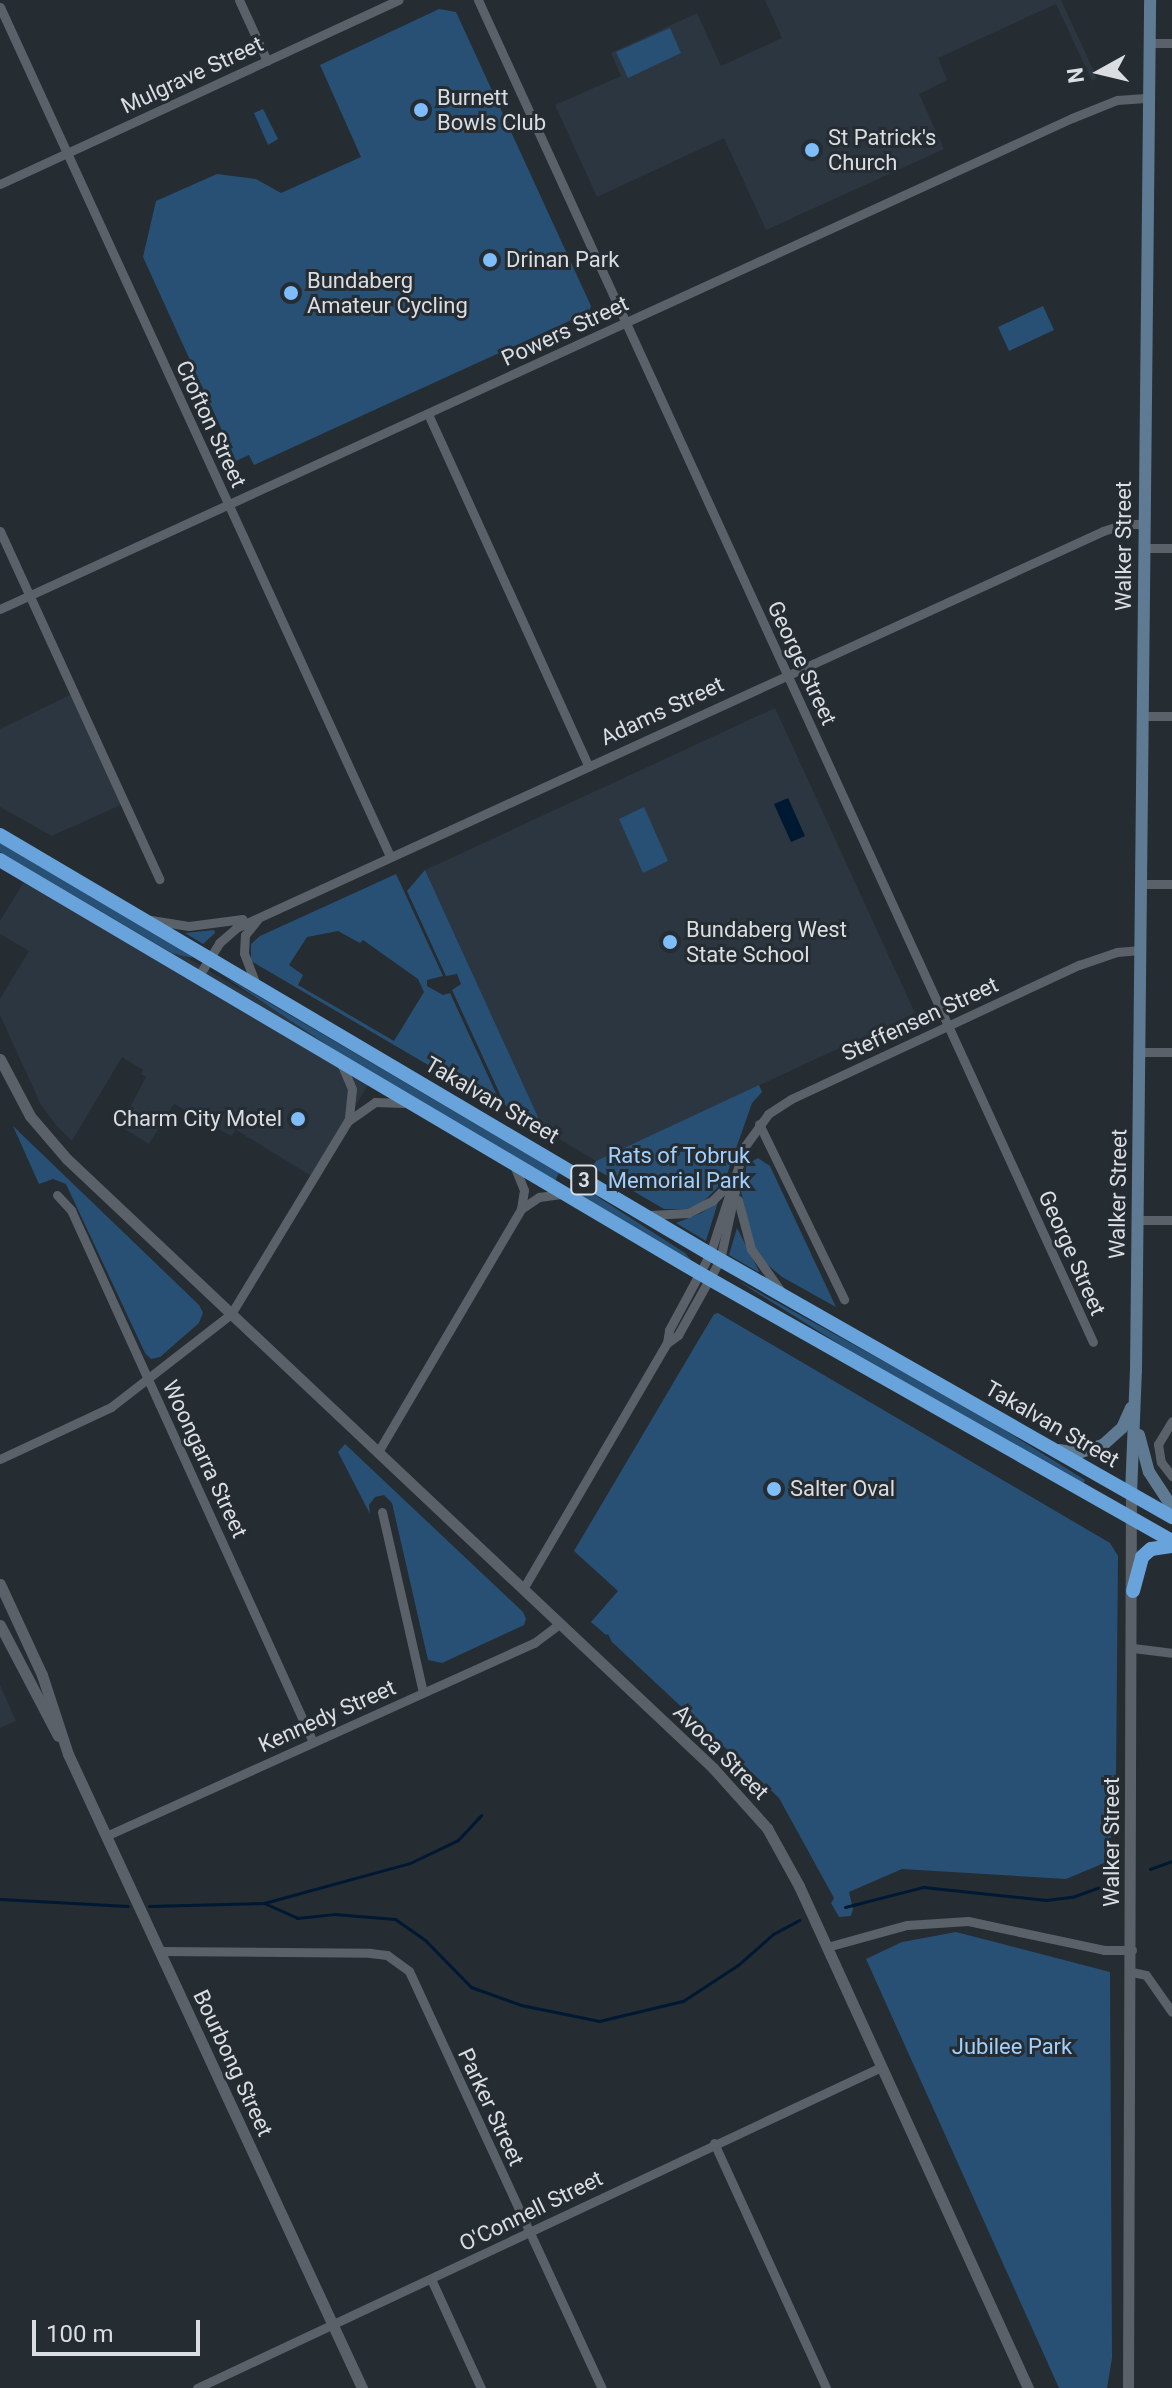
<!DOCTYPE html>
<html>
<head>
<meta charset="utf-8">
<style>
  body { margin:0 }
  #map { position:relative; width:1172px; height:2388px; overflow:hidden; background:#252c32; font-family:Roboto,sans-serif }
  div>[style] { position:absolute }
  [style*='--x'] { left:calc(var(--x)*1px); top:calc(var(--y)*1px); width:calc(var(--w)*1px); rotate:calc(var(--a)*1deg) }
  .built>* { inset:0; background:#2b3641 }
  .green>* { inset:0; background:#285075 }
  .water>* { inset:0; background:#001933 }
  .stream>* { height:3px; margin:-1.5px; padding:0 1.5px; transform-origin:1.5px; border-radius:1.5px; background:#001933 }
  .minor>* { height:9px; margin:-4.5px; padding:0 4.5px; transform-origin:4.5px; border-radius:4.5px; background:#5a6168 }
  .tertiary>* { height:11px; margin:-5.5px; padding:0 5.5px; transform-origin:5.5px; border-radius:5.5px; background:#5a6168 }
  .secondary>* { height:12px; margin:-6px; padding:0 6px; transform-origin:6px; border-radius:6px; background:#5f7a93 }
  .trunk>* { height:14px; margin:-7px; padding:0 7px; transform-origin:7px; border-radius:7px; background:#68a4db }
  .dots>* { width:22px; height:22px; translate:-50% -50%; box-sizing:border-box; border:4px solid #252c32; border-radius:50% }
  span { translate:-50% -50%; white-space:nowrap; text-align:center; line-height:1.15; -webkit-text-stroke:6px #252c32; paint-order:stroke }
  .shield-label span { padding:2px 6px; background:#252c32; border:2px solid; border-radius:6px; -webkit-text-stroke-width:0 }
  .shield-label { font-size:20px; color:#dadee3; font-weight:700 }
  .street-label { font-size:22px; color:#dadee3 }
  .poi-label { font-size:22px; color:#dadee3 }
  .left { translate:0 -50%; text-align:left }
  .right { translate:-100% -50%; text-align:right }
  .park-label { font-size:22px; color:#a2d0fe }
  .north { position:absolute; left:1060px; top:32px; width:80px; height:80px; -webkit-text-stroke:6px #252c32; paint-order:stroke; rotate:262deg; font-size:22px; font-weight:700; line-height:32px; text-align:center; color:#dadee3 }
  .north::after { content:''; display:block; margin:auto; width:28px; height:36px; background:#dadee3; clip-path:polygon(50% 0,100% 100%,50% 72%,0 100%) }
  .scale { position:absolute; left:32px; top:2320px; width:168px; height:36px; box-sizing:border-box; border:4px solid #dadee3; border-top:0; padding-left:10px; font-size:24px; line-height:28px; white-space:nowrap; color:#dadee3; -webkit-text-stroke:6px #252c32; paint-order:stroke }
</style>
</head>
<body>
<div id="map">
  <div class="built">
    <i style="clip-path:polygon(765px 0,1061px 0,1097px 78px,1092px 81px,1056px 4px,938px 58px,947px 80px,919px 94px,944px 149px,766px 230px,724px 138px,597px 197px,555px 105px,621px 76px,611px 53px,697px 13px,721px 66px,782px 38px)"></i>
    <i style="clip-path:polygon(76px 692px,125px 803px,52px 836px,0 807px,0 729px)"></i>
    <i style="clip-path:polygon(775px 708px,915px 1013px,596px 1161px,544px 1130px,425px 870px)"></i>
    <i style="clip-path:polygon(33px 867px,377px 1070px,313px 1177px,236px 1130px,231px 1136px,174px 1104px,149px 1144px,120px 1126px,146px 1077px,141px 1074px,143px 1070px,122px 1057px,72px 1141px,56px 1125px,41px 1105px,0 1015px,0 999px,29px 951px,0 934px,0 921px)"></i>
    <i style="clip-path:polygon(0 1685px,16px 1721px,0 1728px)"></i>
  </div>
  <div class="green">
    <i style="clip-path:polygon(439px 9px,456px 12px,591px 306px,589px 312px,254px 465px,249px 455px,236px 461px,143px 257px,156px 201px,217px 174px,256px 179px,281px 193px,361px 157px,320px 65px)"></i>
    <i style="clip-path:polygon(670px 28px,681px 53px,628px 78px,616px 52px)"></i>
    <i style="clip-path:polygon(263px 109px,278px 139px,268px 145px,254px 113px)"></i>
    <i style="clip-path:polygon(1043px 306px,1054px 330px,1009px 351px,998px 327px)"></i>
    <i style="clip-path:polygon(644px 807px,668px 861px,643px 873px,619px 819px)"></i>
    <i style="clip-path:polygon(0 843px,191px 956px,192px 958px,172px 953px,0 852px)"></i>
    <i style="clip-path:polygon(425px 870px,544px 1130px,505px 1105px,452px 990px,461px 984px,457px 974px,446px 976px,407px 891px)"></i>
    <i style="clip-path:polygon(evenodd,396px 874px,443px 976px,427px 980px,427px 986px,443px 995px,450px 993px,500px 1102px,498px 1106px,251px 961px,251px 944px,260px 936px,396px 874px,338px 931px,360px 943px,363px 940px,418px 979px,424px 992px,394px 1041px,298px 985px,303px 975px,289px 965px,307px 937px,338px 931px)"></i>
    <i style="clip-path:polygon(214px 930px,215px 933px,203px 944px,185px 933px)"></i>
    <i style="clip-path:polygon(222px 975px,559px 1173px,555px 1181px,344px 1056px)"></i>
    <i style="clip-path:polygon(759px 1085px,762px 1092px,752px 1103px,725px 1180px,703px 1202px,687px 1209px,664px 1209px,592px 1167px,596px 1161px)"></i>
    <i style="clip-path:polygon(13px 1126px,199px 1305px,203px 1313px,199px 1323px,160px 1357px,151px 1359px,145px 1353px,66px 1184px,53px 1179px,39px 1184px)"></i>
    <i style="clip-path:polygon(758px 1158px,770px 1166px,836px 1307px,782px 1277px,762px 1260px,753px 1244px,741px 1191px,747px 1164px)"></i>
    <i style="clip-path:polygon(584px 1188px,685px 1253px,691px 1260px,579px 1195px)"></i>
    <i style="clip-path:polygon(718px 1202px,706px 1241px,676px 1223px,701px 1213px)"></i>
    <i style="clip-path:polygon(737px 1228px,759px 1271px,758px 1272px,729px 1255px)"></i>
    <i style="clip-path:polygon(735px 1279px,972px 1410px,1085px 1480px,1083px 1484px,847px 1349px)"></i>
    <i style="clip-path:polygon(718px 1313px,1110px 1543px,1118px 1556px,1116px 1777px,1109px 1861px,1066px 1879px,902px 1869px,849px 1892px,853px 1909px,851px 1916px,839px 1917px,831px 1903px,834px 1898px,779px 1798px,612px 1642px,608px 1634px,606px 1635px,591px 1622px,618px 1591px,574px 1551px,714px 1314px)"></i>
    <i style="clip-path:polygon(345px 1444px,523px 1612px,526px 1619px,524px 1625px,442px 1663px,428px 1660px,392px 1503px,384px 1495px,375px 1497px,369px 1505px,370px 1514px,338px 1452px)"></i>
    <i style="clip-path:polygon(956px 1932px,1110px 1972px,1112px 2358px,1107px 2388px,1059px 2388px,866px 1959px,902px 1942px)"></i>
  </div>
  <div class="water">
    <i style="clip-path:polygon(788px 798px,805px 836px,791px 842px,774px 804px)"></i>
  </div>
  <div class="stream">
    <i style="--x:1150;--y:1869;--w:23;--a:-20"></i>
    <i style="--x:0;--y:1899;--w:128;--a:3.1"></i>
    <i style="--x:264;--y:1903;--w:151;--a:-15.3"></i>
    <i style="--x:410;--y:1863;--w:53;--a:-25.6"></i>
    <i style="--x:458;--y:1840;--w:34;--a:-47"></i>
    <i style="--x:149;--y:1906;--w:115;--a:-1.5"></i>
    <i style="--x:264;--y:1903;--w:36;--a:24"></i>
    <i style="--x:297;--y:1918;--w:37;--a:-6"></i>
    <i style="--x:334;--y:1914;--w:61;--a:4.7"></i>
    <i style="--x:395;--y:1919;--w:38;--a:35"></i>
    <i style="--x:426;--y:1941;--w:64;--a:45.6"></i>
    <i style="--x:471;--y:1987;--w:53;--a:19.8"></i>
    <i style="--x:521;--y:2005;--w:80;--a:11.6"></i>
    <i style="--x:599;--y:2021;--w:86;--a:-13.4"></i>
    <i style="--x:683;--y:2001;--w:66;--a:-33.2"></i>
    <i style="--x:738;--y:1965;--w:47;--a:-41.5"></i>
    <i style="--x:773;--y:1934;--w:30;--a:-28"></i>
    <i style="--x:845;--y:1907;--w:81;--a:-14.4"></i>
    <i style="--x:923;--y:1887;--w:124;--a:6"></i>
    <i style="--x:1046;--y:1900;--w:26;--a:-7"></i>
    <i style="--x:1072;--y:1897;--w:48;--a:-19.6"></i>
  </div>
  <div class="minor">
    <i style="--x:239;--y:0;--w:67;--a:65.3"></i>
    <i style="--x:478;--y:0;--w:1476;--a:65.38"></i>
    <i style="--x:0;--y:7;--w:934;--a:65.33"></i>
    <i style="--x:1149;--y:43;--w:23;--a:0"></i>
    <i style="--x:0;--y:184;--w:439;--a:-24.8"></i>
    <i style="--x:428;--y:414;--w:386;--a:65.5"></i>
    <i style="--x:0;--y:531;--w:383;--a:65.4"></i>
    <i style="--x:1144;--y:548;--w:28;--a:0"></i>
    <i style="--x:0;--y:609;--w:1179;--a:-24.61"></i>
    <i style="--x:1072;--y:118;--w:48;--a:-21.8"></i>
    <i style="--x:1117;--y:100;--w:32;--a:-4"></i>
    <i style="--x:1142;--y:716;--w:30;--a:0"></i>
    <i style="--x:1141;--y:884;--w:31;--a:0"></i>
    <i style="--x:151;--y:920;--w:38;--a:9"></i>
    <i style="--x:189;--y:926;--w:54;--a:-7.4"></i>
    <i style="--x:198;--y:977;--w:40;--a:-58"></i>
    <i style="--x:219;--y:943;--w:23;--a:-41"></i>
    <i style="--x:236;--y:928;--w:954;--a:-24.6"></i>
    <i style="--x:1103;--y:531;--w:23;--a:-18"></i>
    <i style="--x:1125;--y:524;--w:19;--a:0"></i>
    <i style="--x:255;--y:982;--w:31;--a:-111"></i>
    <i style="--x:244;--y:953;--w:18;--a:-87"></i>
    <i style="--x:245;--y:935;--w:19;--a:-51"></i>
    <i style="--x:1139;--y:1052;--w:33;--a:0"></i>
    <i style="--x:341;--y:1063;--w:28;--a:67"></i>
    <i style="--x:352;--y:1089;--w:28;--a:96"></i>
    <i style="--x:759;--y:1124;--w:195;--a:64.1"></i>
    <i style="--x:57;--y:1195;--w:21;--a:47"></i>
    <i style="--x:71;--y:1210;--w:584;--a:65.54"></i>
    <i style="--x:738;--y:1200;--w:51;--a:75.1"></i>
    <i style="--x:751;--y:1249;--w:50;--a:54.7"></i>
    <i style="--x:521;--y:1209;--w:22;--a:-34"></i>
    <i style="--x:539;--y:1197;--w:22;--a:-8"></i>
    <i style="--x:650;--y:1215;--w:38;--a:-3"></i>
    <i style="--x:688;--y:1213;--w:27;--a:-27"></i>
    <i style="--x:712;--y:1201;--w:20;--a:-45"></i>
    <i style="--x:1138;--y:1220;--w:34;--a:0"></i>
    <i style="--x:667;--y:1343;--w:14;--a:-36"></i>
    <i style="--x:678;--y:1335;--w:86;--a:-60.8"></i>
    <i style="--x:720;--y:1260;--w:89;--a:-77.7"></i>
    <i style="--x:1172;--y:1421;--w:27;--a:121"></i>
    <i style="--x:1158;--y:1444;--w:18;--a:81"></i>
    <i style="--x:1161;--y:1462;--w:18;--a:52"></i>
    <i style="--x:378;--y:1452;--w:282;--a:-59.5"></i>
    <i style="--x:521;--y:1209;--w:19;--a:-81"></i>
    <i style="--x:524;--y:1190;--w:27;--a:-112"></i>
    <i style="--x:0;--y:1459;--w:123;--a:-25.1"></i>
    <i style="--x:111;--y:1407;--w:152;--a:-37.8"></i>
    <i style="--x:231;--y:1314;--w:226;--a:-58.8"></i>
    <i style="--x:348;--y:1121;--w:33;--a:-35"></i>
    <i style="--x:375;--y:1102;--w:28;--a:2"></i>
    <i style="--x:382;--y:1512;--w:185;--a:77.2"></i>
    <i style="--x:523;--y:1589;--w:285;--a:-59.7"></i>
    <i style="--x:667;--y:1343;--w:13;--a:-81"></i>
    <i style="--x:669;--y:1330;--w:86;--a:-61.7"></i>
    <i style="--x:710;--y:1254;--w:114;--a:-72"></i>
    <i style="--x:745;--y:1146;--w:39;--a:-54"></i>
    <i style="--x:768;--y:1114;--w:27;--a:-33"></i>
    <i style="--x:791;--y:1099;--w:318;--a:-25"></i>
    <i style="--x:1079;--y:965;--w:40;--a:-18.9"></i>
    <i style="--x:1117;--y:952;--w:23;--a:-5"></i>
    <i style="--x:1133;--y:1648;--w:39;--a:7"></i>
    <i style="--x:106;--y:1836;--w:470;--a:-24.3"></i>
    <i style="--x:534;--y:1643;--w:31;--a:-37"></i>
    <i style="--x:827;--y:1947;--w:83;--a:-15.4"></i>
    <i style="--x:907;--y:1925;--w:61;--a:-3.8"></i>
    <i style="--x:968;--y:1921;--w:139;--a:12"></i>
    <i style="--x:1104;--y:1950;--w:28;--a:0"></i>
    <i style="--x:160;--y:1951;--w:210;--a:0.5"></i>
    <i style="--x:370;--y:1953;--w:17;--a:7"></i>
    <i style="--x:387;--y:1955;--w:27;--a:36"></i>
    <i style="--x:409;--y:1971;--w:459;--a:65.2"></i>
    <i style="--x:1132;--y:1972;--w:14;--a:12"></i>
    <i style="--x:1146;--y:1975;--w:45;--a:54.9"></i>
    <i style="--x:714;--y:2143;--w:269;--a:65.4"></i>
    <i style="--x:431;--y:2279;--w:120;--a:65.4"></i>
    <i style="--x:197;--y:2388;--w:756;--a:-25.14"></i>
  </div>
  <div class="tertiary">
    <i style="--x:0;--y:1059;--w:64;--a:62.2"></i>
    <i style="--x:30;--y:1116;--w:57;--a:49.3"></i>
    <i style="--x:67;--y:1159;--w:888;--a:43.31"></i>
    <i style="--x:713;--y:1768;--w:81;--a:48"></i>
    <i style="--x:767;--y:1828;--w:66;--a:61.1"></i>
    <i style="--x:799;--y:1886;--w:552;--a:65.48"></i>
    <i style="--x:0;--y:1584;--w:100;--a:65.2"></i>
    <i style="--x:42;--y:1675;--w:83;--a:71.8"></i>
    <i style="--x:68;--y:1754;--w:699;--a:65.12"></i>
    <i style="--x:0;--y:1625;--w:125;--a:62.4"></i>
    <i style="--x:1128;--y:2388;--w:894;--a:-89.81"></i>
  </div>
  <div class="secondary">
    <i style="--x:1139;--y:1435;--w:38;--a:75"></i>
    <i style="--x:1149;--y:1472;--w:42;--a:56.7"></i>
    <i style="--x:1059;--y:1450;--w:19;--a:9"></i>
    <i style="--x:1078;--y:1453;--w:26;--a:-18"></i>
    <i style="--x:1103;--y:1445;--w:25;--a:-42"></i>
    <i style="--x:1122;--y:1428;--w:22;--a:-66"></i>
    <i style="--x:1131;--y:1494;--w:123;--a:-87.7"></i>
    <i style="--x:1136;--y:1371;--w:1371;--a:-89.41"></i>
  </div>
  <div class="trunk">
    <i style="--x:0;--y:835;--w:824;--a:30.55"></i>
    <i style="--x:710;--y:1254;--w:532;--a:29.65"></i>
    <i style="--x:0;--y:860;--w:812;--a:30.58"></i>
    <i style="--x:699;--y:1273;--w:544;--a:29.54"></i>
    <i style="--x:1133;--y:1591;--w:35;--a:-75"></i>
    <i style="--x:1142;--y:1557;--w:12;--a:-42"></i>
    <i style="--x:1151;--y:1549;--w:21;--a:-8"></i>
  </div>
  <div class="dots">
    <i style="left:421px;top:110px;background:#7ebdf9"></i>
    <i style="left:812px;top:150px;background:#7ebdf9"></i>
    <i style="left:490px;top:260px;background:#7ebdf9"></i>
    <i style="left:291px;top:293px;background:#7ebdf9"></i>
    <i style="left:670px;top:942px;background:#7ebdf9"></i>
    <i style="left:298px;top:1119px;background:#7ebdf9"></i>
    <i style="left:774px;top:1489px;background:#7ebdf9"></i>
  </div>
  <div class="shield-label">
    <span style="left:584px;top:1180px">3</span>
  </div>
  <div class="street-label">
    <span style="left:192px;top:75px;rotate:-25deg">Mulgrave Street</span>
    <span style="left:565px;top:331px;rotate:-25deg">Powers Street</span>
    <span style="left:211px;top:424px;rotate:65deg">Crofton Street</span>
    <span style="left:1124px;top:546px;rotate:-90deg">Walker Street</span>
    <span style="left:802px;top:663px;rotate:65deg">George Street</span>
    <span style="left:662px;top:711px;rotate:-25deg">Adams Street</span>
    <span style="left:920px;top:1019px;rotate:-25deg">Steffensen Street</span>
    <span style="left:492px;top:1100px;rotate:30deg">Takalvan Street</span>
    <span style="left:1118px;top:1194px;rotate:-89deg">Walker Street</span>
    <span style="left:1072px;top:1253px;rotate:66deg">George Street</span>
    <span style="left:1052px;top:1424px;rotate:30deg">Takalvan Street</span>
    <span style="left:205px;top:1459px;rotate:65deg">Woongarra Street</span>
    <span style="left:327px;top:1716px;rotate:-24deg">Kennedy Street</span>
    <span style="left:721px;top:1752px;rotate:45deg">Avoca Street</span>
    <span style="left:1112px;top:1842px;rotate:-90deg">Walker Street</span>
    <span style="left:233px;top:2063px;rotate:65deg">Bourbong Street</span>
    <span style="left:491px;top:2107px;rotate:65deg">Parker Street</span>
    <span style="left:531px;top:2211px;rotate:-26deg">O'Connell Street</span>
  </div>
  <div class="poi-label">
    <span class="left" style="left:437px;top:110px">Burnett<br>Bowls Club</span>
    <span class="left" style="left:828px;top:150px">St Patrick's<br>Church</span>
    <span class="left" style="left:506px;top:260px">Drinan Park</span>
    <span class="left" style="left:307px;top:293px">Bundaberg<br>Amateur Cycling</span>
    <span class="left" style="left:686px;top:942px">Bundaberg West<br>State School</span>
    <span class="right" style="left:282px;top:1119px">Charm City Motel</span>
    <span class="left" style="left:790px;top:1489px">Salter Oval</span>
  </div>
  <div class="park-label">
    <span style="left:679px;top:1168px">Rats of Tobruk<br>Memorial Park</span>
    <span style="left:1012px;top:2047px">Jubilee Park</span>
  </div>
  <div class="north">N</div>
  <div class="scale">100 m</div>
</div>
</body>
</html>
